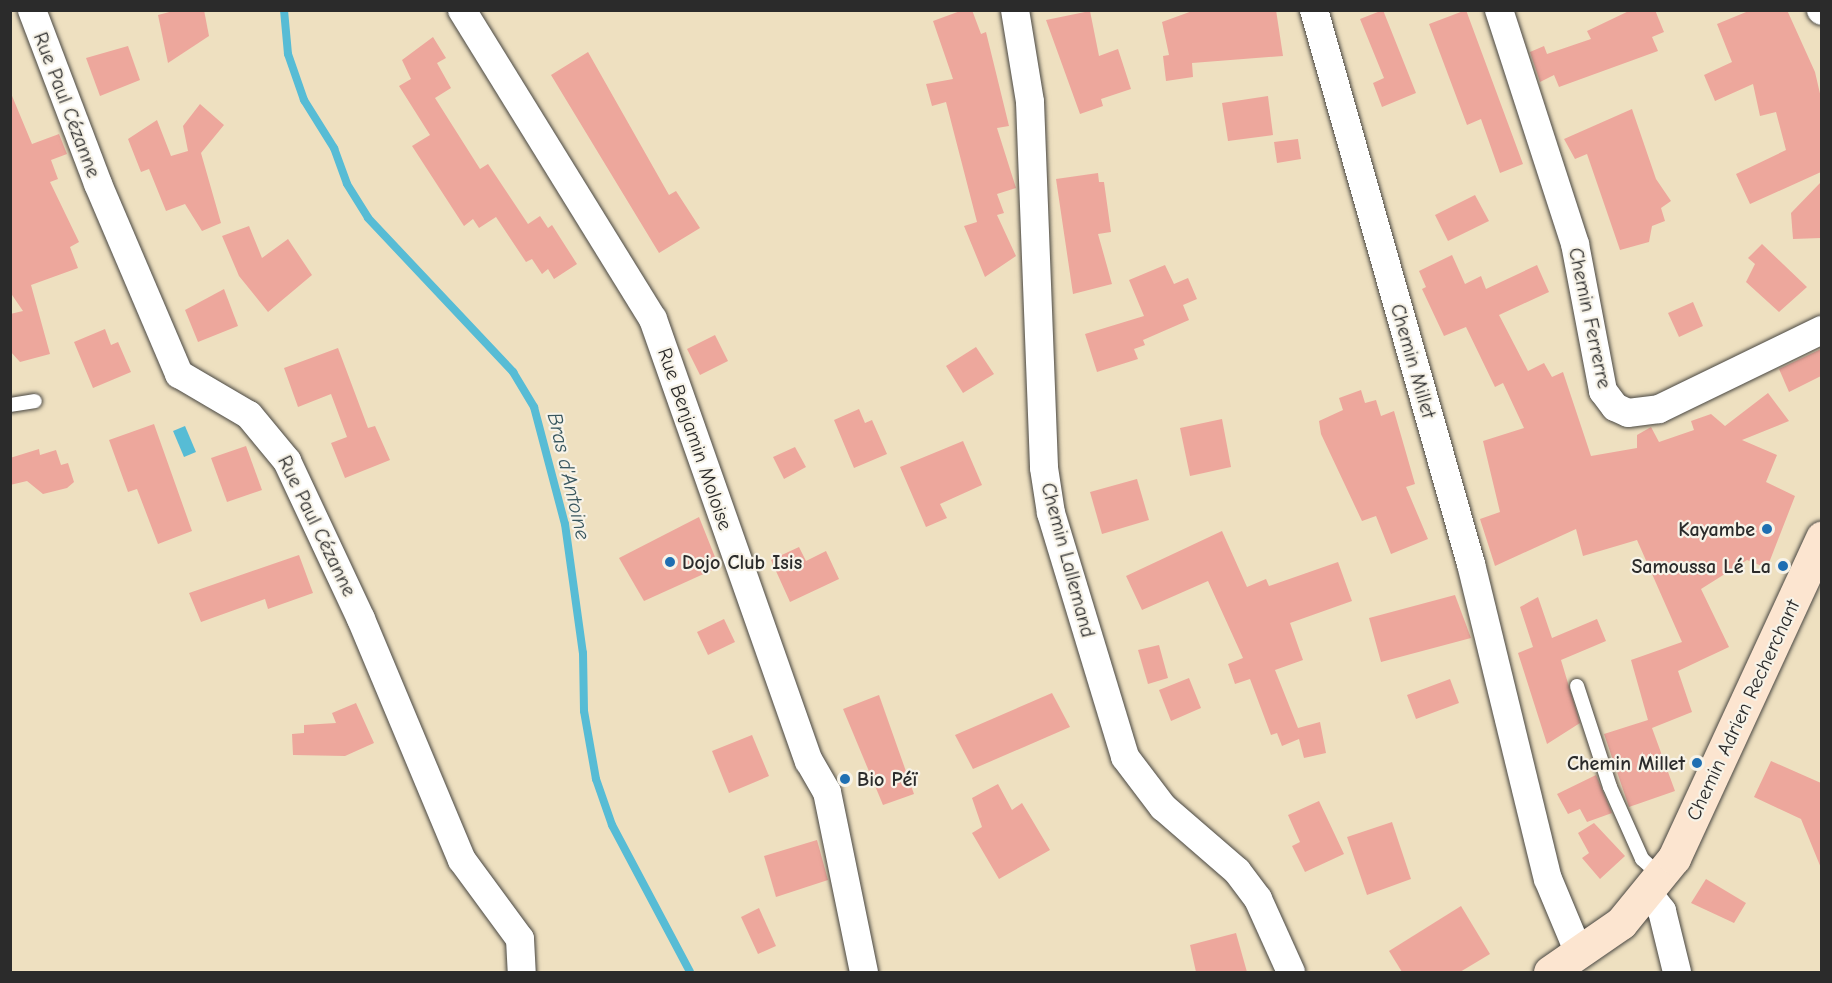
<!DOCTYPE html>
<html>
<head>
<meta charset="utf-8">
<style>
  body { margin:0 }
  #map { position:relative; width:1832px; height:983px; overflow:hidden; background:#eee0c0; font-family:"Comic Neue",sans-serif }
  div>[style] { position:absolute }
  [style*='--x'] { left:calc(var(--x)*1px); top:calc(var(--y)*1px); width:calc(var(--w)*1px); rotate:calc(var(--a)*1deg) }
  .water>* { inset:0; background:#57bcd5 }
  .stream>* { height:8px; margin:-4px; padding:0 4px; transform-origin:4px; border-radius:4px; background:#57bcd5 }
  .building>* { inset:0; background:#eda79c }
  .roads { filter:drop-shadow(0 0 2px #484641) drop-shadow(0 0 2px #484641) }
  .service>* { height:14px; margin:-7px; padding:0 7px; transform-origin:7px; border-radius:7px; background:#fff }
  .minor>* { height:28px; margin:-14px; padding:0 14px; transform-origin:14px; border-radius:14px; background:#fff }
  .secondary>* { height:33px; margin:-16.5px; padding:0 16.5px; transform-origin:16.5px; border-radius:16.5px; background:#fce5d0 }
  .dots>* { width:16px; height:16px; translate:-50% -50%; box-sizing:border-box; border:3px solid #f7f3e8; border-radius:50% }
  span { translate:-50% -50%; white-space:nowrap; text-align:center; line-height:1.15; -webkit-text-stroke:4.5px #f7f3e8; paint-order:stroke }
  .street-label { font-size:20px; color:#2b2b2b }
  .poi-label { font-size:20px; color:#2b2b2b; font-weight:700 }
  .right { translate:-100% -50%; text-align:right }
  .left { translate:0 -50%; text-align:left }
  .water-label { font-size:21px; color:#38565e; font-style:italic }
  .frame { position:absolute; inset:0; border:12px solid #2b2b2b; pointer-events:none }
</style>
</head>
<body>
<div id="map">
  <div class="water">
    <i style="clip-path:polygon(185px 426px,196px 452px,184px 457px,173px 431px)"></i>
  </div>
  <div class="stream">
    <i style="--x:284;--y:10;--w:44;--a:84.8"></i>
    <i style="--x:288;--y:54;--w:49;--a:70.8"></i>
    <i style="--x:304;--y:100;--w:57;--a:58"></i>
    <i style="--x:334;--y:148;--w:38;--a:70"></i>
    <i style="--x:347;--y:184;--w:40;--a:58"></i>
    <i style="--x:368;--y:218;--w:212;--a:46.7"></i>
    <i style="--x:513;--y:372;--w:41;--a:59"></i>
    <i style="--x:534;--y:407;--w:121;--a:75.2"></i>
    <i style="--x:565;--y:524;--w:130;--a:82.1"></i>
    <i style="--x:583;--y:653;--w:58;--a:89"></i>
    <i style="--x:584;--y:711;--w:69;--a:80"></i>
    <i style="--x:596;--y:779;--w:49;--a:70.8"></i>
    <i style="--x:612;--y:825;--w:166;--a:62"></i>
  </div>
  <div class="building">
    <i style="clip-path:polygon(177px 10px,204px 10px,209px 36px,168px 63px,158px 15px)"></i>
    <i style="clip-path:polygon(963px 10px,972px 10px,981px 34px,986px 32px,1009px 126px,997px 128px,1016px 188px,997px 194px,1004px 213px,997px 215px,1016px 256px,985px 277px,964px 226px,977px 222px,946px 102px,932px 106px,926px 84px,953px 79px,933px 21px)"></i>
    <i style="clip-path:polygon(1195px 10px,1276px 10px,1283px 56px,1192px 63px,1193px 77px,1166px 81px,1163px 56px,1169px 55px,1162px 22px)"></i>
    <i style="clip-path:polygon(1383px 10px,1416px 93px,1382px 107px,1373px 83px,1384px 78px,1360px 19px)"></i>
    <i style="clip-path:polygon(1466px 10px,1523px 164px,1500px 173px,1481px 119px,1467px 125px,1429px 24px)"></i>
    <i style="clip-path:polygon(1631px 10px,1655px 10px,1664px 32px,1652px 37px,1658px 51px,1559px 87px,1554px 75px,1540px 82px,1530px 52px,1544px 46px,1547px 54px,1591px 39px,1587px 31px)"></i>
    <i style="clip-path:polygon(1751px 10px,1787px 10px,1815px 72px,1821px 98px,1821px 172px,1750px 204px,1736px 174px,1786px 150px,1776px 112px,1760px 116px,1753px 84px,1715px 101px,1704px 75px,1732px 62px,1717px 24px)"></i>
    <i style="clip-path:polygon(1090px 11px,1099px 56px,1118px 49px,1131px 89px,1101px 99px,1103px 106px,1080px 114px,1046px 20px)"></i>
    <i style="clip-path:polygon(433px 37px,446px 58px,437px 63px,451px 88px,435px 98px,480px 169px,488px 164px,528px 224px,540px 216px,548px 228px,552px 225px,577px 264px,554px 279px,548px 269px,542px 274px,532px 259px,526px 262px,496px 217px,479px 228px,473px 219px,464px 226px,412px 146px,430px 135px,399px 86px,411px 79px,402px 60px)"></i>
    <i style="clip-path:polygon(128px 46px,140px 80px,100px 96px,86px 58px)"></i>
    <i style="clip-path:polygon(588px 52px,669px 195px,676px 191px,700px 228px,659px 253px,551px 75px)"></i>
    <i style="clip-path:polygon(10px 91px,32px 144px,59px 134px,67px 154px,51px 160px,58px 179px,50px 182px,79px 242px,70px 247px,78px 268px,31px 285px,50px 354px,20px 362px,10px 351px,10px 314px,23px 311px,10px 292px)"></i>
    <i style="clip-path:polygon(1268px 96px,1273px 135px,1228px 141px,1222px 103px)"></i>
    <i style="clip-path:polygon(200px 104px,224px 125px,201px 153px,221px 223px,202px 231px,185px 204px,166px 211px,149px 169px,141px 172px,128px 139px,157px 120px,171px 156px,188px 151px,183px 126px)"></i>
    <i style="clip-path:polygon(1632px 109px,1656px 179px,1671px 201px,1661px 208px,1665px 221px,1652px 226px,1649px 242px,1620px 250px,1587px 154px,1575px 159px,1564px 139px)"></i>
    <i style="clip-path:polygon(1298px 139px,1301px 159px,1277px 163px,1274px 142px)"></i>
    <i style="clip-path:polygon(1098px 173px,1099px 182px,1104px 182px,1111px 232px,1098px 234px,1112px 284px,1073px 294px,1056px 179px)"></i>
    <i style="clip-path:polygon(1821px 182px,1821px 238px,1793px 239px,1791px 213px)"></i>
    <i style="clip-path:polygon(1475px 195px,1489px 221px,1448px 241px,1435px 215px)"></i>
    <i style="clip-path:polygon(249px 226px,262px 258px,288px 239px,312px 275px,268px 312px,239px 276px,222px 236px)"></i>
    <i style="clip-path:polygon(1762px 244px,1807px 287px,1779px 312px,1746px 282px,1755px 264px,1748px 258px)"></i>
    <i style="clip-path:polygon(1452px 255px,1465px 284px,1481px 276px,1486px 289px,1537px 265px,1549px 292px,1499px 315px,1528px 371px,1544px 363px,1552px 377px,1563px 372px,1591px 456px,1637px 448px,1637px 435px,1651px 427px,1659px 442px,1694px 430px,1691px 421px,1711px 414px,1725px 426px,1768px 393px,1789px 421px,1742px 440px,1777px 455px,1766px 482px,1795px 496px,1767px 568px,1747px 560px,1701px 589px,1729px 647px,1678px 671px,1692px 712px,1652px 728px,1675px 791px,1629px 807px,1604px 734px,1648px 720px,1631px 660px,1682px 642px,1637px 540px,1583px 556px,1576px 529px,1495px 566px,1480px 519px,1500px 512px,1483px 441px,1524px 428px,1503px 383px,1495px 387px,1466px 327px,1444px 336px,1422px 289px,1426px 287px,1419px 271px)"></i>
    <i style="clip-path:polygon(1165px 265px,1174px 284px,1188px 278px,1197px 299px,1183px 305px,1189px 320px,1143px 340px,1145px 345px,1134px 349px,1138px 359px,1097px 372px,1085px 334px,1144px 316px,1129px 280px)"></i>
    <i style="clip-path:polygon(224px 289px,238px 326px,198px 342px,185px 310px)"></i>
    <i style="clip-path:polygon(1693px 302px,1703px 326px,1679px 337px,1668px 313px)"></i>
    <i style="clip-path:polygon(105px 329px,111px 345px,118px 342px,131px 372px,93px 388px,74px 342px)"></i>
    <i style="clip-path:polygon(715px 335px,728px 361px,700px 375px,687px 349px)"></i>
    <i style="clip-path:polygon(976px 347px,994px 374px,963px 393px,946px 366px)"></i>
    <i style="clip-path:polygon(338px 348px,368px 428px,375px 426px,390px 460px,345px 478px,331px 443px,347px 437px,331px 394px,298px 407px,284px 368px)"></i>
    <i style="clip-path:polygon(1821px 349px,1821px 376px,1789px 392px,1779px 369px)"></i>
    <i style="clip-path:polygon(1361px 390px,1365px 403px,1376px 400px,1381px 416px,1394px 411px,1415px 484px,1406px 487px,1428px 539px,1391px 554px,1376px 516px,1362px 521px,1321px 434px,1319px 421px,1343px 410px,1339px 398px)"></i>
    <i style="clip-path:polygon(859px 409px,865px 423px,872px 420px,887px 454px,854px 468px,834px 420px)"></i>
    <i style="clip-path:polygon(1222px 419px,1231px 467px,1190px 476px,1180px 428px)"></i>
    <i style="clip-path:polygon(154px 424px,192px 531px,158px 544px,137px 489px,128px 492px,109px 440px)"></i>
    <i style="clip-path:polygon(963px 441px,982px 485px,940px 504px,947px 518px,926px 527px,900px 467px)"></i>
    <i style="clip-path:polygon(246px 446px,262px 490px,227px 502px,211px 458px)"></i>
    <i style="clip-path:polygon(795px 447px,806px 467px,784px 479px,773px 457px)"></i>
    <i style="clip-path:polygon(39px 449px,40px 455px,56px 450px,61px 465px,68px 463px,74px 482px,67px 488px,43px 494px,27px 481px,10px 485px,10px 458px)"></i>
    <i style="clip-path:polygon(1137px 479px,1149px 520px,1102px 534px,1090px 492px)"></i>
    <i style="clip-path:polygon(699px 517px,719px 567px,644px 601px,619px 558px)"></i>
    <i style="clip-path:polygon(1222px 531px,1247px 587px,1266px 579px,1269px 586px,1338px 562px,1352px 601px,1290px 623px,1303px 660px,1275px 670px,1298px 728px,1320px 722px,1326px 753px,1304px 758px,1299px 739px,1282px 746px,1277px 733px,1271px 735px,1250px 679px,1235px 684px,1228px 664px,1243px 658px,1208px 581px,1142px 610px,1126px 576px)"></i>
    <i style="clip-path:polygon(799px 547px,806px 561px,826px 551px,839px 579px,790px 602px,771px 560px)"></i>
    <i style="clip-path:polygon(299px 555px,313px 593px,268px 609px,265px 599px,201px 622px,189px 593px)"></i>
    <i style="clip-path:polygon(1455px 595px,1471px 638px,1381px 662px,1369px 618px)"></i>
    <i style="clip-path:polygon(1538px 597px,1552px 638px,1597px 619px,1606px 641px,1561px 660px,1580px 723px,1547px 744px,1518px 653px,1533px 647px,1520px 607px)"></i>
    <i style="clip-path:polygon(724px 619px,735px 642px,708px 655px,697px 632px)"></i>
    <i style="clip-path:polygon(1159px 645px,1168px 678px,1148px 684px,1138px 650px)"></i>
    <i style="clip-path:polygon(1189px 678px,1201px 708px,1171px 721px,1159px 690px)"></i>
    <i style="clip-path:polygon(1450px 679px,1459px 703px,1416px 719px,1407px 695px)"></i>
    <i style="clip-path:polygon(1052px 693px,1070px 727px,973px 769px,955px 735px)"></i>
    <i style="clip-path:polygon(879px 695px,914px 794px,883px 805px,843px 709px)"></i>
    <i style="clip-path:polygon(356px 703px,374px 743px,345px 756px,293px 755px,292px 734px,304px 733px,304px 725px,336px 723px,332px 713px)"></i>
    <i style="clip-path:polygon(752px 735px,769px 776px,729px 793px,712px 751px)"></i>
    <i style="clip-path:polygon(1771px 761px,1821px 783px,1821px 868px,1801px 819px,1754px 797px)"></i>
    <i style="clip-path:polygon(1596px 775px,1612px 813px,1587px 822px,1580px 809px,1568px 814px,1557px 794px)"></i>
    <i style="clip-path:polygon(998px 784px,1012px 810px,1022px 803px,1050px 850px,999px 879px,972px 833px,982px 827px,972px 798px)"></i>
    <i style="clip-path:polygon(1319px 801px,1344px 854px,1305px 872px,1292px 846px,1300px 842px,1288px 815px)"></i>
    <i style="clip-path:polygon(1392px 822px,1411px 879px,1367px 895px,1347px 837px)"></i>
    <i style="clip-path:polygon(1594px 823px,1625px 856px,1600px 879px,1582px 858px,1589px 853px,1578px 833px)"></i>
    <i style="clip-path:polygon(817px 840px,828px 880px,776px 897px,764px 856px)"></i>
    <i style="clip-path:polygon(1706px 879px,1746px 903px,1734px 923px,1691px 903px)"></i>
    <i style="clip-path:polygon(1461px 906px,1490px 954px,1460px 972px,1402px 972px,1389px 951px)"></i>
    <i style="clip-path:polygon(759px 908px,776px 946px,758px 954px,741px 917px)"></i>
    <i style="clip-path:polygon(1236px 933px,1247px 972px,1196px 972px,1190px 945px)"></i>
  </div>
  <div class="roads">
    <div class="service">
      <i style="--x:10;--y:405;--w:25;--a:-9"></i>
      <i style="--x:1577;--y:686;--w:106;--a:71.9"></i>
      <i style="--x:1610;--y:787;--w:79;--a:66"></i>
      <i style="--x:1642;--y:859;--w:25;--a:42"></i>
    </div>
    <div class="minor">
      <i style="--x:32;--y:10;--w:186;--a:69.2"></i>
      <i style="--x:98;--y:184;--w:207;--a:66.9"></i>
      <i style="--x:179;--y:374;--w:81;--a:30.4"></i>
      <i style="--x:249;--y:415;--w:60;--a:50.4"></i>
      <i style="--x:287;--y:461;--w:174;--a:64.9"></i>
      <i style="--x:361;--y:619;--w:261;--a:67.3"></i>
      <i style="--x:462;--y:860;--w:98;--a:53.7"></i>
      <i style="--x:520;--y:939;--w:33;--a:87"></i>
      <i style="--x:462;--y:10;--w:363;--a:58.3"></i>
      <i style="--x:653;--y:319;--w:469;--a:70.6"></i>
      <i style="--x:809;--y:761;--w:36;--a:60"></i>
      <i style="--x:827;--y:792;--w:184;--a:78.4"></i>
      <i style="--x:1015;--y:10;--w:93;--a:80.7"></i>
      <i style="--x:1030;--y:102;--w:366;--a:87.8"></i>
      <i style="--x:1044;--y:468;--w:46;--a:81.2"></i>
      <i style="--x:1051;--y:513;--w:255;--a:73.1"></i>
      <i style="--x:1125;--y:757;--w:63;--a:52.8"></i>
      <i style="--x:1163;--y:807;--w:98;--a:40.9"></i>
      <i style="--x:1237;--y:871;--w:35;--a:53"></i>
      <i style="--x:1258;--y:899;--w:80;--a:65.7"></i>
      <i style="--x:1314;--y:10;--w:576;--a:74.18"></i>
      <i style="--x:1471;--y:564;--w:324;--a:76.3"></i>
      <i style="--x:1548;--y:879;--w:80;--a:67.3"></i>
      <i style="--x:1499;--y:10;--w:246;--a:72"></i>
      <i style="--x:1575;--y:244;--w:150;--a:79.2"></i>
      <i style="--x:1603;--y:391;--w:20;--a:53"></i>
      <i style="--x:1615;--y:407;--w:14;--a:25"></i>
      <i style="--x:1628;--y:413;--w:31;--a:-7"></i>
      <i style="--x:1659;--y:409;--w:181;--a:-25.9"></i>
      <i style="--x:1821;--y:10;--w:1;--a:45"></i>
      <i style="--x:1648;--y:893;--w:23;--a:52"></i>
      <i style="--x:1662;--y:911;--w:63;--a:76.2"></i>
    </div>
    <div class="secondary">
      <i style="--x:1550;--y:972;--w:86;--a:-34.6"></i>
      <i style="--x:1621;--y:923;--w:84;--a:-50.8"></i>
      <i style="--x:1674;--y:858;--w:353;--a:-65.2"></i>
    </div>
  </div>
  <div class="dots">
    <i style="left:1767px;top:529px;background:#1f6fb2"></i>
    <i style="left:670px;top:562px;background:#1f6fb2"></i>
    <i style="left:1783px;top:566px;background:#1f6fb2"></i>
    <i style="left:1697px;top:763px;background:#1f6fb2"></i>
    <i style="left:845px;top:779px;background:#1f6fb2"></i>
  </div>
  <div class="street-label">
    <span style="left:67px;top:105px;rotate:69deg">Rue Paul Cézanne</span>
    <span style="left:1590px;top:318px;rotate:78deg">Chemin Ferrerre</span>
    <span style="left:1413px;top:361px;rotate:74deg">Chemin Millet</span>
    <span style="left:695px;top:439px;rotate:71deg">Rue Benjamin Moloise</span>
    <span style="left:317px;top:526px;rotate:64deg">Rue Paul Cézanne</span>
    <span style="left:1068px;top:560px;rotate:75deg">Chemin Lallemand</span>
    <span style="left:1743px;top:710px;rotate:-65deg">Chemin Adrien Recherchant</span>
  </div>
  <div class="poi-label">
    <span class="right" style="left:1755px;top:529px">Kayambe</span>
    <span class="left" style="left:682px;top:562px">Dojo Club Isis</span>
    <span class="right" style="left:1771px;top:566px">Samoussa Lé La</span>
    <span class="right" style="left:1685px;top:763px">Chemin Millet</span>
    <span class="left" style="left:857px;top:779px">Bio Péï</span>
  </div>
  <div class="water-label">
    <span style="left:569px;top:476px;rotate:77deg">Bras d'Antoine</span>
  </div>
  <div class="frame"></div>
</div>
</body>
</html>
